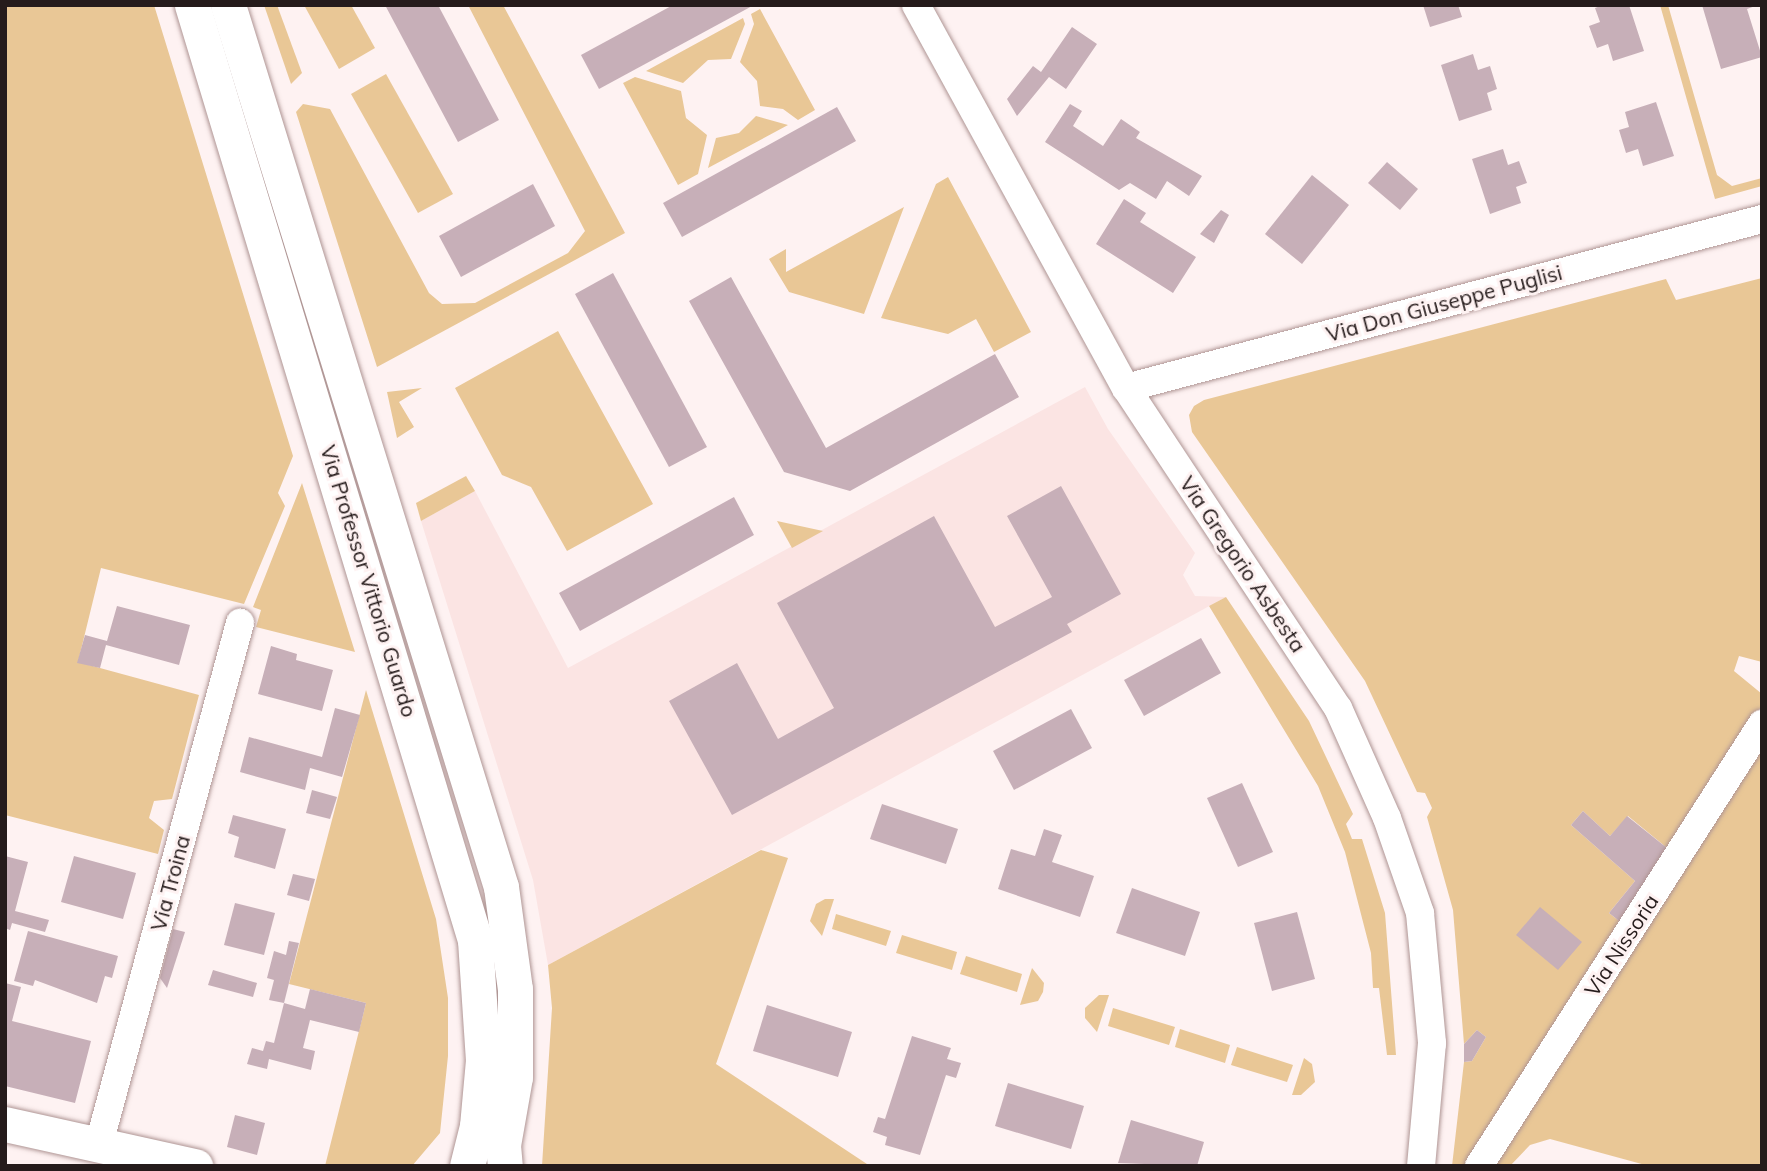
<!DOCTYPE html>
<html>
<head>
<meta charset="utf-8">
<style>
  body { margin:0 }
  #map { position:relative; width:1767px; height:1171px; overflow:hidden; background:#fef2f2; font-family:Mulish,sans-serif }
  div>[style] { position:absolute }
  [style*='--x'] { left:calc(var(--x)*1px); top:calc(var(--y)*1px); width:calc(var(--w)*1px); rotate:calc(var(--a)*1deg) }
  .built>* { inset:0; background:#fbe4e3 }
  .green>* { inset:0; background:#e9c796 }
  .building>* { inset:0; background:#c7afb8 }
  .roads { filter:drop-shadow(0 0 2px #af9594) drop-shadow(0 0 2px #af9594) }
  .minor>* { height:28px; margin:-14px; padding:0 14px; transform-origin:14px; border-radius:14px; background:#fff }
  .tertiary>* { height:35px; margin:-17.5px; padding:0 17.5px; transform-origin:17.5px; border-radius:17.5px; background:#fff }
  span { translate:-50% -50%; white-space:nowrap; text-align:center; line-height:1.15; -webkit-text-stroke:6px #fef2f2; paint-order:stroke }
  .street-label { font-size:21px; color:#251b1b }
  .frame { position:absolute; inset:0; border:7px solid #251b1b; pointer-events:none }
</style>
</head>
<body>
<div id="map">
  <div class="built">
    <i style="clip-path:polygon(1085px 387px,1108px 429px,1195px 553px,1183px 575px,1195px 596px,1226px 597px,548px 965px,533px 880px,421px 521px,475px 491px,568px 668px)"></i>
  </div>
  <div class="green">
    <i style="clip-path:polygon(5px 5px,154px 5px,293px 456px,278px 493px,285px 506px,244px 604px,101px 568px,78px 662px,199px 695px,172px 799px,154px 801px,149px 818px,164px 830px,158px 854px,5px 815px)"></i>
    <i style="clip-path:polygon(264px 5px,277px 5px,302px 73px,291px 84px)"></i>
    <i style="clip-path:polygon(304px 5px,351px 5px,375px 48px,339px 69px)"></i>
    <i style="clip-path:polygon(468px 5px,503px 5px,625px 233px,377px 367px,296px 112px,303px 104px,330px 109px,429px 293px,442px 304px,475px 303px,568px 253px,585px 231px)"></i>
    <i style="clip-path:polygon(1660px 5px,1668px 5px,1717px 175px,1732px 186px,1762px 178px,1762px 186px,1715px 199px)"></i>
    <i style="clip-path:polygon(760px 9px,815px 110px,798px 120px,783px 109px,760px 106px,757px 81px,740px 62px,754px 24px,751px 14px)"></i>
    <i style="clip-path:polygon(743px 18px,745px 24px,731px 59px,708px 60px,683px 83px,646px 71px)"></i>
    <i style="clip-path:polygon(386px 74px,453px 194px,418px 213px,351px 94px)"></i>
    <i style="clip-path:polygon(635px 77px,681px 91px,686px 118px,707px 135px,698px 174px,678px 185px,623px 83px)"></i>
    <i style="clip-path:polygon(756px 116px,788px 125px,708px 168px,716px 138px,739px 133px)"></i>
    <i style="clip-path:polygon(948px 177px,1031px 332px,994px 352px,976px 319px,948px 334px,881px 318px,936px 184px)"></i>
    <i style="clip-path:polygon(904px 207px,864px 314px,789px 292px,769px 259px,786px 249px,786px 272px)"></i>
    <i style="clip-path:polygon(1762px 278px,1762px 662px,1739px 656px,1734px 671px,1762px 694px,1762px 705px,1672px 852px,1628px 816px,1610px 836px,1583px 811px,1571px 825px,1635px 881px,1609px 913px,1623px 924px,1468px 1166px,1452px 1166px,1464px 1062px,1472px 1061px,1486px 1037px,1477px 1030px,1464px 1044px,1453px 910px,1427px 817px,1432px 808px,1425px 793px,1417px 792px,1365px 681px,1192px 432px,1189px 415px,1194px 406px,1204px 400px,1666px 279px,1676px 300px)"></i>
    <i style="clip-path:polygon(558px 331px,653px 504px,567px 551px,531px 487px,502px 475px,455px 388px)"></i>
    <i style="clip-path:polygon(422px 388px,399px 402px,414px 427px,397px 438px,387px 392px)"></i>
    <i style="clip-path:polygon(466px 476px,475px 491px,421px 521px,416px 503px)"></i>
    <i style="clip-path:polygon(302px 483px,355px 652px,256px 627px,261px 610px,253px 607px)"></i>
    <i style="clip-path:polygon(777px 521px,823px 531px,792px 548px)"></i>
    <i style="clip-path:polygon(1226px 597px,1309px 721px,1353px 814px,1346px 824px,1352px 839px,1362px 839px,1385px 913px,1396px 1055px,1387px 1055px,1379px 988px,1373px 988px,1371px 953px,1345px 852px,1318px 786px,1209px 606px)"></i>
    <i style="clip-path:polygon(366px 690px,436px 919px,448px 998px,448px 1056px,440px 1133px,412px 1166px,325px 1166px,366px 1003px,289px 984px)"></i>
    <i style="clip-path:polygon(1762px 740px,1762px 1166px,1649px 1166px,1550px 1139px,1530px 1145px,1510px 1166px,1489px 1166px)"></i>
    <i style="clip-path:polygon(761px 850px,788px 858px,716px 1064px,870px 1166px,542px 1166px,552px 1008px,548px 965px)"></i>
    <i style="clip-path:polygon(825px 899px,834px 899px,822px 936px,810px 921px,816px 904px)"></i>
    <i style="clip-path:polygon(836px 914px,891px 931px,886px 946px,832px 929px)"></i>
    <i style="clip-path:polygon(902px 935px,957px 952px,952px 970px,896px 953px)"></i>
    <i style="clip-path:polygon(966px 956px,1022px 974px,1017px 992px,960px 974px)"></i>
    <i style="clip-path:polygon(1032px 968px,1044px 983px,1043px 992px,1038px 1001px,1020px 1005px)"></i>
    <i style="clip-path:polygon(1099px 995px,1109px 995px,1097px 1032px,1085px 1018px,1085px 1008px)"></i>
    <i style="clip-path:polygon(1113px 1008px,1175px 1027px,1169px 1045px,1108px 1026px)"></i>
    <i style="clip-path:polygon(1180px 1029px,1230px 1045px,1225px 1063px,1175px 1047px)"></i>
    <i style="clip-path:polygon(1237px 1047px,1293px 1065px,1287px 1082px,1231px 1065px)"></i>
    <i style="clip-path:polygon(1304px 1058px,1312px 1064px,1315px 1082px,1301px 1095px,1292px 1095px)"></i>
  </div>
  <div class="building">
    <i style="clip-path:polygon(385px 5px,438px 5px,499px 120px,458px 142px)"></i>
    <i style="clip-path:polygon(673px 5px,754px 5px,599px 89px,581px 55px)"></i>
    <i style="clip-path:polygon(1423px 5px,1458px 5px,1462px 17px,1430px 27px)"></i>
    <i style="clip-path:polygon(1603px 5px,1629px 5px,1644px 51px,1613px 61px,1608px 44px,1597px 48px,1589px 26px,1600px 22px,1595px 8px)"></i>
    <i style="clip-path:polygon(1702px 5px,1758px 5px,1747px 9px,1762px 57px,1721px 69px)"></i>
    <i style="clip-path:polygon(1072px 27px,1097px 44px,1066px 89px,1049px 77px,1017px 116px,1007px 99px,1033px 66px,1041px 72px)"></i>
    <i style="clip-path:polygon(1473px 54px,1478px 70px,1490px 66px,1497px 89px,1487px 93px,1492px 110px,1459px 121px,1441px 65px)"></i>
    <i style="clip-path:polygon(1656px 102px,1674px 156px,1643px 166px,1638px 149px,1626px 153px,1619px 130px,1629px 127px,1625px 112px)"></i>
    <i style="clip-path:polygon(1070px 104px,1082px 111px,1073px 126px,1103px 146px,1121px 119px,1140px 132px,1136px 138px,1202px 176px,1189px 196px,1167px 181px,1156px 199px,1130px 183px,1119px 190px,1045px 142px)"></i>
    <i style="clip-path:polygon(837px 107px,856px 141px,682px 237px,663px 203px)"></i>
    <i style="clip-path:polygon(1503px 149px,1508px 165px,1519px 161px,1527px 183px,1516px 187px,1521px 203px,1490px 214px,1472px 159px)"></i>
    <i style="clip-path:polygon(1387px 162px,1418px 189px,1400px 210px,1368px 183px)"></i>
    <i style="clip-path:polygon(1312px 175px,1349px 205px,1302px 264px,1265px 234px)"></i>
    <i style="clip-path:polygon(533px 184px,555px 226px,461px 277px,439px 236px)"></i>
    <i style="clip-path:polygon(1124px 199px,1146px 213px,1140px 222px,1196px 257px,1173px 293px,1096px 244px)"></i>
    <i style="clip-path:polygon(1221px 210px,1229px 215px,1214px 243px,1200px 234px)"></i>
    <i style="clip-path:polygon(613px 273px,707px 447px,669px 467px,575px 294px)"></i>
    <i style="clip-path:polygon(731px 277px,826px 448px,995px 354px,1019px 397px,850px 491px,784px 472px,689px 301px)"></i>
    <i style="clip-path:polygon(1061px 486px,1121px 594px,1067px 624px,1072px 632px,732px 815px,669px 701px,737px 663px,778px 739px,834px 708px,777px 603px,934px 516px,995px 627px,1052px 597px,1007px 516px)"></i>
    <i style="clip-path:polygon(734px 497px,754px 535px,580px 631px,559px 593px)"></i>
    <i style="clip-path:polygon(117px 606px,190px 625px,179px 665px,106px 645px,100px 668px,77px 663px,85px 635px,107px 641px)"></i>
    <i style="clip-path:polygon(1201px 638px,1221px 673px,1144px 716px,1124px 680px)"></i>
    <i style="clip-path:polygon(271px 646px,297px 654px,296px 660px,333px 670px,322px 711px,258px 694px)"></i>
    <i style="clip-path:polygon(335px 708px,360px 715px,342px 777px,310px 768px,305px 790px,240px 772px,249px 737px,322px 757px)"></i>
    <i style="clip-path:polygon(1071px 709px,1092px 748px,1014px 790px,993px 751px)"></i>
    <i style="clip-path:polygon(1242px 783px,1273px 852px,1238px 867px,1207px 798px)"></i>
    <i style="clip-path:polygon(312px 790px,337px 797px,330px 819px,306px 813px)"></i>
    <i style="clip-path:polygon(882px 804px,958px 829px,946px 864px,870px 839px)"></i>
    <i style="clip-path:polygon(1583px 811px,1610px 836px,1627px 816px,1672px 852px,1623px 924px,1609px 913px,1635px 881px,1571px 825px)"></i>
    <i style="clip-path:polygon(233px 815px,286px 829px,275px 869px,234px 857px,239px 837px,228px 833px)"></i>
    <i style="clip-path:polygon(1044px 829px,1062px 835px,1052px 862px,1094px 876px,1080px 917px,998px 889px,1011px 849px,1035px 856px)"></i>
    <i style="clip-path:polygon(5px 856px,28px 862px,15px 911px,49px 920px,45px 932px,12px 923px,10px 930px,5px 928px)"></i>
    <i style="clip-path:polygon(74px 856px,136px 873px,123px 919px,61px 902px)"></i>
    <i style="clip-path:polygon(293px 874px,315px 879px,309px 901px,287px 895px)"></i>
    <i style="clip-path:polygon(1132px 888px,1200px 912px,1185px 956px,1116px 933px)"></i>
    <i style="clip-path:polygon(235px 903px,275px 913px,264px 955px,224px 945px)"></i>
    <i style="clip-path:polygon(1540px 907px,1582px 942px,1558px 970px,1516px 935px)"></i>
    <i style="clip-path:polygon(1297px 912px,1315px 979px,1272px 991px,1254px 923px)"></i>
    <i style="clip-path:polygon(173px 929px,185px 932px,167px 988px,160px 978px)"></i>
    <i style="clip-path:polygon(28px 931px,118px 956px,112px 978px,105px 976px,97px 1003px,35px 980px,33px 986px,14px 981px)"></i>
    <i style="clip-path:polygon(289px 941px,299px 943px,284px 1003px,269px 1000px,274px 980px,267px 978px,274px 951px,286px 955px)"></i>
    <i style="clip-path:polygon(213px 970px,257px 983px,253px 997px,208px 985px)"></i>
    <i style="clip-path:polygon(5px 983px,21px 987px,12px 1021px,91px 1041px,75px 1103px,5px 1086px)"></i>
    <i style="clip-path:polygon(310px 989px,366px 1003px,359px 1032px,310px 1020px,303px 1048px,315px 1051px,311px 1070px,269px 1059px,267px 1069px,247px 1064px,252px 1048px,263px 1051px,266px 1041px,274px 1043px,284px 1003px,305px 1009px)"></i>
    <i style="clip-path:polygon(767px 1005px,852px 1032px,838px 1077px,753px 1051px)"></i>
    <i style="clip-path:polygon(1477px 1030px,1486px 1037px,1472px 1061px,1464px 1062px,1464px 1044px)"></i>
    <i style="clip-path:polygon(912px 1036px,951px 1048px,947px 1059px,961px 1063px,956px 1078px,946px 1075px,920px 1155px,885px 1145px,887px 1137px,873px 1132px,878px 1117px,885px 1119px)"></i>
    <i style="clip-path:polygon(1008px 1083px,1084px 1106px,1071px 1149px,995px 1126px)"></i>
    <i style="clip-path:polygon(235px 1115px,265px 1123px,257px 1155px,227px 1147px)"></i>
    <i style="clip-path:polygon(1131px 1120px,1204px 1142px,1197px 1166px,1118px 1163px)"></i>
  </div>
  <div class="roads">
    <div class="minor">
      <i style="--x:916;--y:5;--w:437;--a:61.3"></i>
      <i style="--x:1126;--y:388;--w:384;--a:56.5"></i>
      <i style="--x:1338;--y:708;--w:120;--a:66"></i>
      <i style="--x:1387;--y:818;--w:101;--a:70.8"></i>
      <i style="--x:1420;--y:913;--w:131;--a:84.7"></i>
      <i style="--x:1432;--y:1043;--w:123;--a:95.1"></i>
      <i style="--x:1126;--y:388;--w:658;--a:-14.88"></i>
      <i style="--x:99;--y:1144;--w:540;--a:-74.86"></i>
      <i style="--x:1479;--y:1166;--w:525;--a:-57.37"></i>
    </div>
    <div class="tertiary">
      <i style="--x:192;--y:5;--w:977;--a:73.16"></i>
      <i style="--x:475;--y:940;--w:120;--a:86.2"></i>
      <i style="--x:483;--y:1060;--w:66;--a:95.2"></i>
      <i style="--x:477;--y:1126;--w:41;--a:104"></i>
      <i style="--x:228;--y:5;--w:923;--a:72.8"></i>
      <i style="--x:501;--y:887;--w:103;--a:82.2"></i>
      <i style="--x:515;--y:989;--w:88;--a:90"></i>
      <i style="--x:515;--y:1077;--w:69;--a:100"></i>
      <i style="--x:503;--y:1145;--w:21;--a:85"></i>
      <i style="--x:5;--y:1124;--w:195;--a:12.5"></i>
    </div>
  </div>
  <div class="street-label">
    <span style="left:1444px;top:303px;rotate:-15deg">Via Don Giuseppe Puglisi</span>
    <span style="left:1243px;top:564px;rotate:56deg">Via Gregorio Asbesta</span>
    <span style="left:369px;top:581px;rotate:73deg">Via Professor Vittorio Guardo</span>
    <span style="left:170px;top:883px;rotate:-75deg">Via Troina</span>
    <span style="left:1621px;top:945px;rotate:-57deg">Via Nissoria</span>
  </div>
  <div class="frame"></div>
</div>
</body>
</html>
